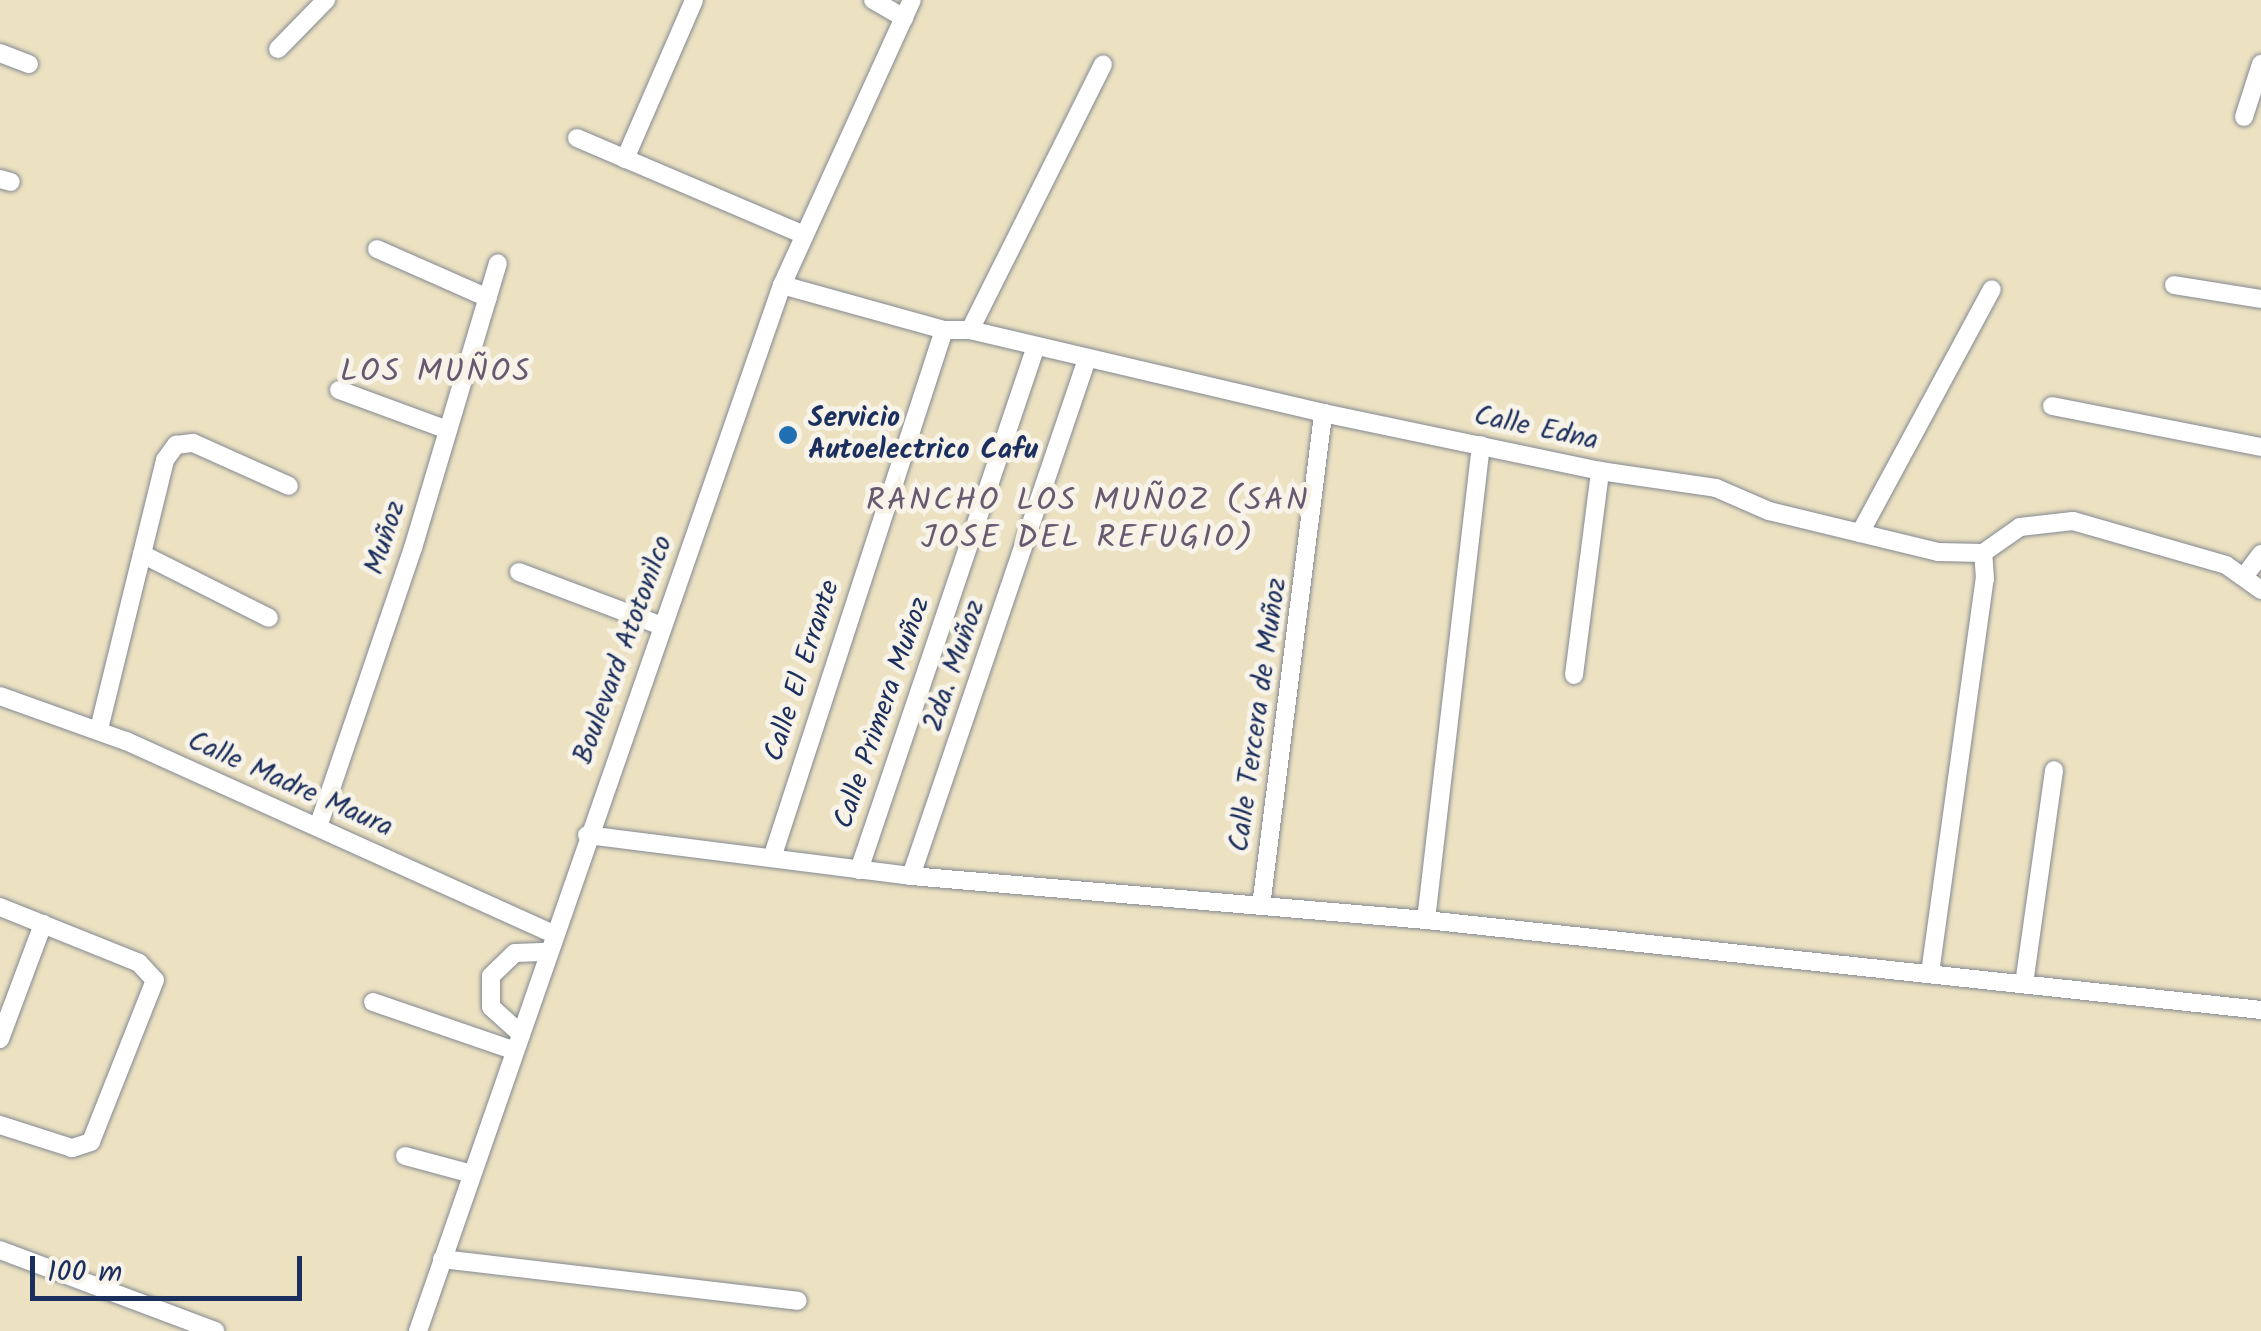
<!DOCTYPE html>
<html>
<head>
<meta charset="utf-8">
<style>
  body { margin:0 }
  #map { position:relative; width:2261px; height:1331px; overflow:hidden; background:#ece2c2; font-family:Kalam,sans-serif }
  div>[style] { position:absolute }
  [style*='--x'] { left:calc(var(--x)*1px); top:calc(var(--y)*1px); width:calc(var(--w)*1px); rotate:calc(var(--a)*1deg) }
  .roads { filter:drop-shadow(0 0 2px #848890) drop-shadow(0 0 2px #848890) }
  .minor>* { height:18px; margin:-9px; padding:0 9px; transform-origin:9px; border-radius:9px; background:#fff }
  .dots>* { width:28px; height:28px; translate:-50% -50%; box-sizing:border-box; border:5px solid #f7f3e8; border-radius:50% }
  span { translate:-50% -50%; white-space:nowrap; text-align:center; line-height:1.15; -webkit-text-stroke:10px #f7f3e8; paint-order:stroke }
  .poi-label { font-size:28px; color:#1b2f5e; font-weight:700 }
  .left { translate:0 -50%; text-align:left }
  .street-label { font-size:28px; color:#1b2f5e }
  .quarter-label { font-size:32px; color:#665970; letter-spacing:2.5px }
  .scale { position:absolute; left:30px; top:1256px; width:272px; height:45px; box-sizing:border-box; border:5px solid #1b2f5e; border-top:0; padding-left:12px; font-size:30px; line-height:35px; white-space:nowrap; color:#1b2f5e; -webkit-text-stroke:8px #f7f3e8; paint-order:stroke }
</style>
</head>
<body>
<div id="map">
  <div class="roads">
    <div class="minor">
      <i style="--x:873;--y:0;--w:36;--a:30"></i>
      <i style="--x:278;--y:49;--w:69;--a:-45.6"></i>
      <i style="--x:0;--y:53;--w:31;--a:21"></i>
      <i style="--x:2244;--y:117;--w:56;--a:-72.2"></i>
      <i style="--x:577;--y:138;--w:247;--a:23.1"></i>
      <i style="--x:625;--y:159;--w:173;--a:-66.5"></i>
      <i style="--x:0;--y:179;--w:11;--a:15"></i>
      <i style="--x:377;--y:249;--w:121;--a:23.8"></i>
      <i style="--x:782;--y:285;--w:168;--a:15.5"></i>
      <i style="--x:944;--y:330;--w:26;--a:0"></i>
      <i style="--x:970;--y:330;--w:363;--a:13.2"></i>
      <i style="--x:1323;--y:413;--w:283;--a:11.8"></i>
      <i style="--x:1600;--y:471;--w:117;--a:8.3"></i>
      <i style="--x:1716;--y:488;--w:58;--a:23.5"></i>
      <i style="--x:1769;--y:511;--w:174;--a:13.6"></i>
      <i style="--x:1938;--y:552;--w:45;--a:1.3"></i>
      <i style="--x:1983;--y:553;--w:45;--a:-35.1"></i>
      <i style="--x:2020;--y:527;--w:53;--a:-6.5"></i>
      <i style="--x:2073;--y:521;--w:159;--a:16"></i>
      <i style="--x:2226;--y:565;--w:43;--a:35.5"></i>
      <i style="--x:2174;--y:285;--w:88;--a:9.1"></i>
      <i style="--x:970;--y:330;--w:297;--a:-63.4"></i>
      <i style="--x:339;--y:390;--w:116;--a:20.2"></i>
      <i style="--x:2052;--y:406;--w:213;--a:11.1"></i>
      <i style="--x:1860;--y:533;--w:277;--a:-61.6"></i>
      <i style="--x:142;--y:554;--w:142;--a:26.7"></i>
      <i style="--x:519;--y:572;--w:153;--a:20.7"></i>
      <i style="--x:2246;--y:574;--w:25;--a:-53"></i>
      <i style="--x:1574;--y:675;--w:206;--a:-82.7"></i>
      <i style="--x:0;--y:696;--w:134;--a:19.7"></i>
      <i style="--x:126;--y:741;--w:470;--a:24.3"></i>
      <i style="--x:99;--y:729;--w:277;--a:-76.2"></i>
      <i style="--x:165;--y:460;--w:19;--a:-54"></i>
      <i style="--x:176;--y:445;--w:17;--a:-7"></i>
      <i style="--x:193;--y:443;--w:105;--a:24.1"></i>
      <i style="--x:318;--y:827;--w:295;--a:-71.2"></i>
      <i style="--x:413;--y:548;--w:297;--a:-73.4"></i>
      <i style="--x:587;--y:835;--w:327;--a:7.2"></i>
      <i style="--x:911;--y:876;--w:517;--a:4.88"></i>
      <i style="--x:1426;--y:920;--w:840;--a:6.15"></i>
      <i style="--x:772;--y:858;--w:555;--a:-71.96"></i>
      <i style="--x:859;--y:870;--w:553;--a:-71.34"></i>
      <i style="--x:911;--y:876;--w:546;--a:-71.2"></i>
      <i style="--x:1261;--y:906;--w:497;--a:-82.8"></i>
      <i style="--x:0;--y:907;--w:150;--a:21.9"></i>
      <i style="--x:139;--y:963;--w:23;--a:47"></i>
      <i style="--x:155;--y:980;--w:174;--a:111.6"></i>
      <i style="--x:91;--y:1142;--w:20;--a:162"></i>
      <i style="--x:72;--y:1148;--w:76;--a:-162.3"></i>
      <i style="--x:1426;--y:920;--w:478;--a:-83.4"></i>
      <i style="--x:1930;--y:973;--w:398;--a:-82.1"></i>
      <i style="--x:1985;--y:579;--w:26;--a:-94"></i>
      <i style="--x:2024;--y:984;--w:216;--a:-82"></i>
      <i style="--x:373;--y:1002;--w:150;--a:19"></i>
      <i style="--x:521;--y:1034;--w:40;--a:-138"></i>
      <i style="--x:491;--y:1007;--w:31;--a:-90"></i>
      <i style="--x:491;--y:976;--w:33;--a:-44"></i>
      <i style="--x:515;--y:953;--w:33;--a:-2"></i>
      <i style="--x:0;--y:1039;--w:123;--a:-69.5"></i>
      <i style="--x:405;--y:1156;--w:69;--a:15"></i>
      <i style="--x:0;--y:1250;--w:230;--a:20.6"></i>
      <i style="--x:442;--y:1259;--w:358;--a:6.7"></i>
      <i style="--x:418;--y:1331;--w:1108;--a:-70.81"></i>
      <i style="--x:782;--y:285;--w:313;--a:-65.5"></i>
    </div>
  </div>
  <div class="dots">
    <i style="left:788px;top:435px;background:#1f6fb2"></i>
  </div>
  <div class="poi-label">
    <span class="left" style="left:808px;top:435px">Servicio<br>Autoelectrico Cafu</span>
  </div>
  <div class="street-label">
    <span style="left:1536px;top:429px;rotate:12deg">Calle Edna</span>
    <span style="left:386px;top:538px;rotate:-72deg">Muñoz</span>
    <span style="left:624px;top:650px;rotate:-70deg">Boulevard Atotonilco</span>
    <span style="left:955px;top:666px;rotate:-71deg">2da. Muñoz</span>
    <span style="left:803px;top:671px;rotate:-72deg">Calle El Errante</span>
    <span style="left:883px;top:713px;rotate:-71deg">Calle Primera Muñoz</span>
    <span style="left:1259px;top:715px;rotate:-82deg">Calle Tercera de Muñoz</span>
    <span style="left:290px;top:785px;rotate:24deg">Calle Madre Maura</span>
  </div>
  <div class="quarter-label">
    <span style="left:436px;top:373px">LOS MUÑOS</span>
    <span style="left:1088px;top:521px">RANCHO LOS MUÑOZ (SAN<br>JOSE DEL REFUGIO)</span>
  </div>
  <div class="scale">100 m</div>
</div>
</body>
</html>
